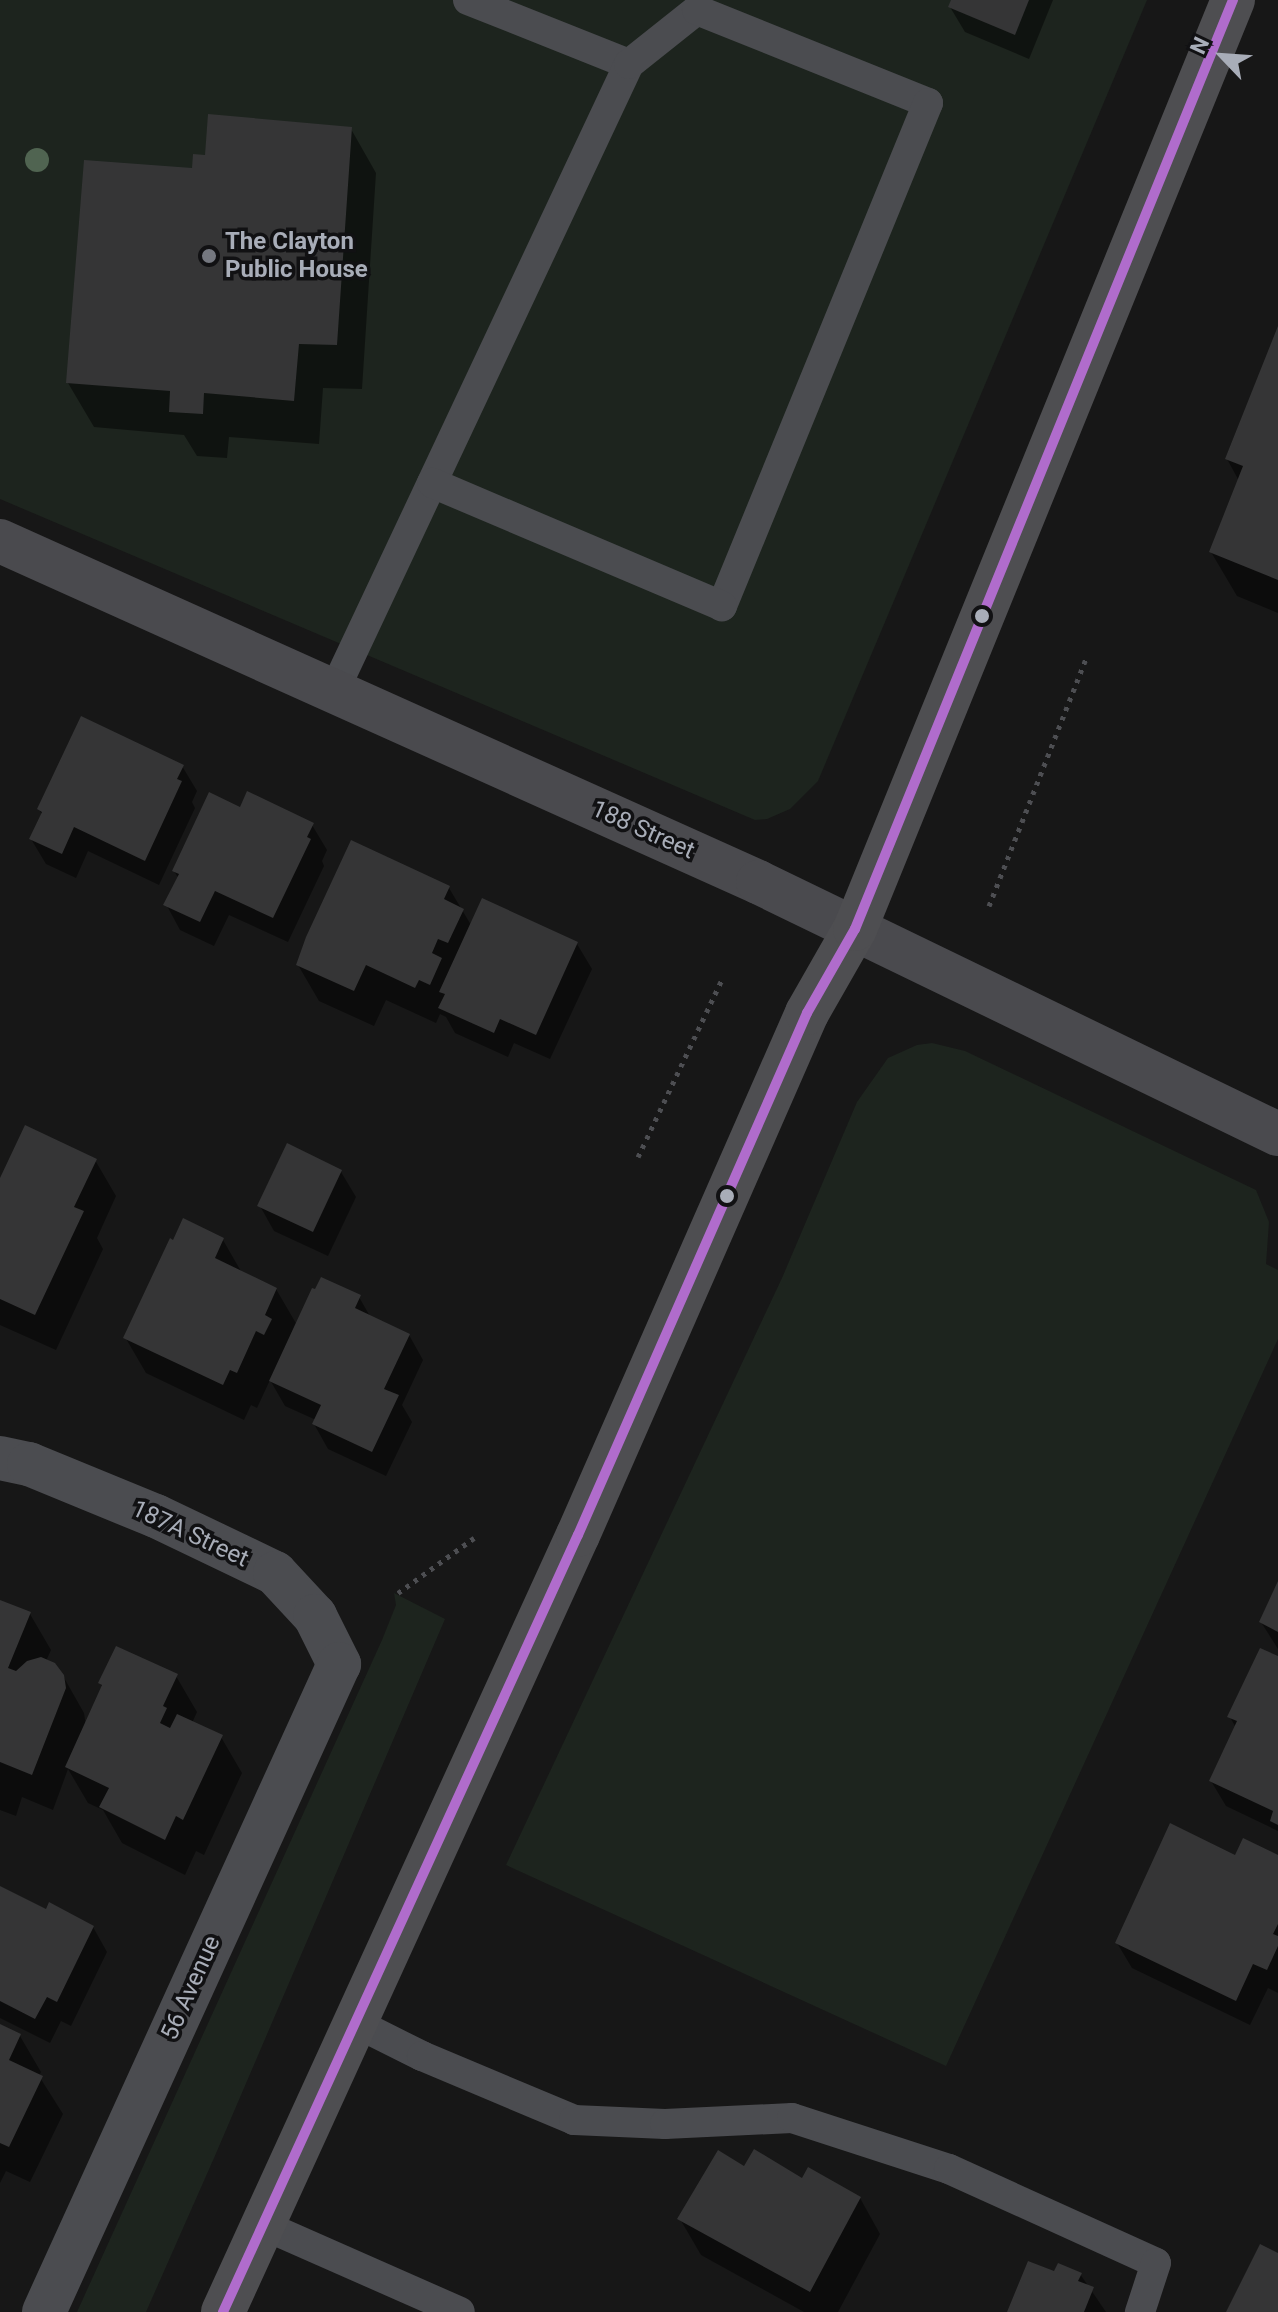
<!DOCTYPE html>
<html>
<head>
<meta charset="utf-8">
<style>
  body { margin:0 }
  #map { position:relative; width:1278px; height:2312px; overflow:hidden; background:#171717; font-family:Roboto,sans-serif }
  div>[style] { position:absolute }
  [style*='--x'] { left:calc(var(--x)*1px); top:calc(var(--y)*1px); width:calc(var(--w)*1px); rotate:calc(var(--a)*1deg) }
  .green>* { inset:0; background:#1d241e }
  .shadow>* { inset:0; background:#0007 }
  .building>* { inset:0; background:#353536 }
  .path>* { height:5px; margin-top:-2.5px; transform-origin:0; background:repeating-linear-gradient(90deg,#4d4e52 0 4px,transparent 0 10px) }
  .lane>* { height:30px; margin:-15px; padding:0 15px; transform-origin:15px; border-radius:15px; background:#4b4c50 }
  .street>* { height:44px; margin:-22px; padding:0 22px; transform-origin:22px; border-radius:22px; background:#4b4c50 }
  .secondary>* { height:44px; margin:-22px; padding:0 22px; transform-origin:22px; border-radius:22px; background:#4a4a4e }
  .highway>* { height:44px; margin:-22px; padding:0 22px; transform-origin:22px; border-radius:22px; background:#4e4e51 }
  .bus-1>* { height:10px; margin:-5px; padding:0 5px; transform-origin:5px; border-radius:5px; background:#b06ccc }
  .trees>* { width:24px; height:24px; margin:-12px; border-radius:50%; background:#506451 }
  .dots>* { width:22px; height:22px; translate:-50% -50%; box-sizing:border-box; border:4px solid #111113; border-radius:50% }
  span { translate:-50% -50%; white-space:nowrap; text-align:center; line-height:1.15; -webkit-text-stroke:7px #111113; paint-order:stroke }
  .poi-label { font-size:24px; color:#a8adb8; font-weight:700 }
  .left { translate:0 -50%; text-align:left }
  .street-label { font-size:24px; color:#a8adb8 }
  .north { position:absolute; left:1182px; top:16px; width:80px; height:80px; -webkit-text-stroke:6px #111113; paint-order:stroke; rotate:295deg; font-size:22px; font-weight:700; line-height:32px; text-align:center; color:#a8adb8 }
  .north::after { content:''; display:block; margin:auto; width:28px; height:36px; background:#a8adb8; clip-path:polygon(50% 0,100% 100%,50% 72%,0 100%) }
</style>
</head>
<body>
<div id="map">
  <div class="green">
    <i style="clip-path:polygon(0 0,1147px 0,818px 781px,790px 809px,767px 819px,755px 820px,0 499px)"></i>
    <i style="clip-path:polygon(932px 1043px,965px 1051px,1256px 1190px,1269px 1222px,1266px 1264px,1278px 1270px,1278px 1339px,946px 2066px,506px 1865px,782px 1278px,857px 1102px,888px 1058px,917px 1045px)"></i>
    <i style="clip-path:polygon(394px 1593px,445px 1619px,214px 2158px,146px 2312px,77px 2312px,382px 1640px,396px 1605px)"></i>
  </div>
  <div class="shadow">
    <i style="clip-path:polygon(953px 0,1053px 0,1029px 59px,965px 32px,950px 7px)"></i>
    <i style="clip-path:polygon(351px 129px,376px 173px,362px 389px,323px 388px,319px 444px,229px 437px,227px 458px,197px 456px,184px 435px,94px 427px,68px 383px,193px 171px,207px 157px)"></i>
    <i style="clip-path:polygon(1278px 331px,1278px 613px,1237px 596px,1211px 552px,1239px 481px,1227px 459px)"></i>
    <i style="clip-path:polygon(182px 766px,197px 791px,192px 802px,195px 808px,159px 885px,88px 851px,76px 878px,46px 864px,31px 839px,42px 815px,39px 809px)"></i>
    <i style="clip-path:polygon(241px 810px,312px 825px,327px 850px,322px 861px,324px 866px,288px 942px,229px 915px,214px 946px,180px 930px,166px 904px,179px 879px,174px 871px)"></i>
    <i style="clip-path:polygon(449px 888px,471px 925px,577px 944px,592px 969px,550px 1059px,514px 1043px,508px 1057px,455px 1033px,446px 1017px,440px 1014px,436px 1023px,386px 1000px,374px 1026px,319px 1001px,298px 965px)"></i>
    <i style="clip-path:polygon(95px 1160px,116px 1196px,97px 1238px,103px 1249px,56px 1350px,0 1325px,0 1181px)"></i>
    <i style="clip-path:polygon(341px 1172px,356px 1197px,328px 1256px,274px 1231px,260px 1206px)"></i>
    <i style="clip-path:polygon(223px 1240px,242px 1273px,276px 1289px,297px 1325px,359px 1297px,371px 1318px,409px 1335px,423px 1360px,402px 1405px,412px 1422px,386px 1476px,328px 1449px,314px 1424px,316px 1420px,285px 1406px,270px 1380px,257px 1408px,251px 1405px,244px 1420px,146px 1373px,125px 1337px)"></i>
    <i style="clip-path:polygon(1278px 1586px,1278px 1649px,1261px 1622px)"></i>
    <i style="clip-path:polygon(0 1602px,30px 1614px,51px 1650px,46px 1661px,63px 1676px,84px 1713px,86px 1726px,103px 1688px,100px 1683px,176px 1676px,197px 1712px,192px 1723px,221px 1737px,242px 1773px,204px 1855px,196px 1851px,185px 1875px,122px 1843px,103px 1810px,88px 1803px,68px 1769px,53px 1810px,22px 1797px,16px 1816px,0 1810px)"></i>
    <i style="clip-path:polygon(1278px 1658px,1278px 1831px,1226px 1806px,1211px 1781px,1236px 1728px,1230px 1717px)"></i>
    <i style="clip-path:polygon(1236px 1857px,1278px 1857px,1278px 1993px,1268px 1988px,1250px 2025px,1132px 1968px,1117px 1943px)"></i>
    <i style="clip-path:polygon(0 1889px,47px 1912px,93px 1927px,107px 1952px,71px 2026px,61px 2021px,50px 2043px,0 2018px)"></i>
    <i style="clip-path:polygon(0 2026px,20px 2036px,41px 2072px,39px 2076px,63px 2114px,30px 2182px,6px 2171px,0 2183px)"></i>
    <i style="clip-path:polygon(802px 2180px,860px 2198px,880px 2234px,838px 2312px,804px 2312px,701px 2255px,680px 2219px)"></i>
    <i style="clip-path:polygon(1055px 2274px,1080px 2274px,1106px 2312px,1009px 2312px)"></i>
  </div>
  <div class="building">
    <i style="clip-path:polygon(951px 0,1029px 0,1015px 35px,948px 7px)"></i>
    <i style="clip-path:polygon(208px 114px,352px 127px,337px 345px,299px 344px,294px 401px,204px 393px,203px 414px,169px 412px,170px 391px,66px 383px,84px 160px,192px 168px,193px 154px,205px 155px)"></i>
    <i style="clip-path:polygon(1278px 326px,1278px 580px,1209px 552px,1243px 466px,1225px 459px)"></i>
    <i style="clip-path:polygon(81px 716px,184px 765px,177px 779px,182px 781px,145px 861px,74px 827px,62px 854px,29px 839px,42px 812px,37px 809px)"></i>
    <i style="clip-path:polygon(247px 791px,314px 823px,307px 837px,311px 839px,273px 918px,215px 891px,200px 922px,163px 905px,179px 874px,172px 871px,209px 792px,240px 807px)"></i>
    <i style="clip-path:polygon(351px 840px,450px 886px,444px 899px,464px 909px,448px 943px,438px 939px,432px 953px,442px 958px,430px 985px,419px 980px,415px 988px,366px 965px,354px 991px,296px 965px,306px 937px)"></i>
    <i style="clip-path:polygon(482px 898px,578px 942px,536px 1035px,500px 1019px,494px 1033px,438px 1008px,445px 994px,439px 992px)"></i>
    <i style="clip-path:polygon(25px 1125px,97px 1159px,74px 1207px,84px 1211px,35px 1315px,0 1299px,0 1178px)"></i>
    <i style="clip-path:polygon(287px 1143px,342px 1170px,313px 1232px,257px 1206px)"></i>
    <i style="clip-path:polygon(183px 1218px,224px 1238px,215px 1258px,277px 1288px,265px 1315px,272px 1319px,264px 1335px,256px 1331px,237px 1373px,230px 1370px,223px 1385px,123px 1338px,170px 1238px,173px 1240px)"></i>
    <i style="clip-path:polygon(321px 1277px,361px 1295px,355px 1308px,410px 1334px,384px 1389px,399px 1395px,372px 1452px,312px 1424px,321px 1405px,269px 1381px,312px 1288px,315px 1289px)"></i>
    <i style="clip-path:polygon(1278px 1581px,1278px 1632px,1259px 1622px)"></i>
    <i style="clip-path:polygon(0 1600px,31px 1612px,8px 1668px,16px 1671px,27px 1661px,41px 1657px,55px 1663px,64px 1675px,66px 1688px,32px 1775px,0 1762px)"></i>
    <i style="clip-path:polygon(116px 1646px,178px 1674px,163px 1706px,167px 1708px,160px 1723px,170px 1728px,177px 1714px,223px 1735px,183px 1820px,176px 1816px,165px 1840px,99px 1807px,109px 1788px,65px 1767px,102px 1685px,98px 1683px)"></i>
    <i style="clip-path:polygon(1260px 1648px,1278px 1656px,1278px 1825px,1270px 1821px,1273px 1811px,1209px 1781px,1237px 1721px,1227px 1717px)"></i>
    <i style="clip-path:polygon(1170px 1823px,1235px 1855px,1243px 1838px,1278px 1855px,1278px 1924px,1273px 1934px,1278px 1936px,1278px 1946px,1267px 1970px,1253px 1964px,1236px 2001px,1115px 1943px)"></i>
    <i style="clip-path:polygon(0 1886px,46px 1909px,49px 1902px,94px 1926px,57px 2002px,47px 1997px,35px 2019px,0 2001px)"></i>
    <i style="clip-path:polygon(0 2024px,21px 2034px,9px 2060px,43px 2076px,9px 2147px,0 2143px)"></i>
    <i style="clip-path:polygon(754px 2149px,802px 2178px,808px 2167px,861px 2197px,810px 2292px,677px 2219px,718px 2150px,744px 2166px)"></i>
    <i style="clip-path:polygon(1260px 2244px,1278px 2253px,1278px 2312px,1226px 2312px)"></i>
    <i style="clip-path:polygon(1028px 2261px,1054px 2271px,1058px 2263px,1082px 2273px,1078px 2281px,1094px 2287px,1084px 2312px,1007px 2312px)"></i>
  </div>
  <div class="path">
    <i style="--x:989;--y:906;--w:266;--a:-68.6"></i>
    <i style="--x:638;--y:1157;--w:199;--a:-64.7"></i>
    <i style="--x:398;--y:1593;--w:94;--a:-35.9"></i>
  </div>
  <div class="lane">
    <i style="--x:468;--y:0;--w:173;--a:21.7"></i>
    <i style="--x:334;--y:691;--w:693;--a:-64.8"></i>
    <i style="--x:629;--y:64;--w:87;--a:-38.5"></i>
    <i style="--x:697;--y:10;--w:249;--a:21.9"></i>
    <i style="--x:928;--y:103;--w:544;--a:112.27"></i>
    <i style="--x:722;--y:606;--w:315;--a:-157"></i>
    <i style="--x:354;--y:2022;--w:76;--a:26.6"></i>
    <i style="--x:422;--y:2056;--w:165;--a:22.8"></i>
    <i style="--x:574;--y:2120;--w:91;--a:2.5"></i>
    <i style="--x:665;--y:2124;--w:127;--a:-2.7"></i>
    <i style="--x:792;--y:2118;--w:165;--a:18"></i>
    <i style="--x:949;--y:2169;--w:227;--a:24.4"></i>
    <i style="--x:1156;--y:2263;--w:52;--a:108.1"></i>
    <i style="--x:263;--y:2225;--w:215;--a:23.8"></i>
  </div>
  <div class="street">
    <i style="--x:0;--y:1458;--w:30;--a:12"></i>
    <i style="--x:29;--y:1464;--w:137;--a:22.3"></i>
    <i style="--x:156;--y:1516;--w:132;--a:25.6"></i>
    <i style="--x:275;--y:1573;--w:59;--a:47.1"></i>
    <i style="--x:315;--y:1616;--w:54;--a:63.4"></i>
    <i style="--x:339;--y:1664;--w:712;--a:114.48"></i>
  </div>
  <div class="secondary">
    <i style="--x:0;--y:541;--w:831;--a:24.22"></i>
    <i style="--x:758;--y:882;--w:578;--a:25.86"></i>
  </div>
  <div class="highway">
    <i style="--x:223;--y:2312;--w:854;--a:-65.45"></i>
    <i style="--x:578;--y:1535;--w:570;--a:-66.31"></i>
    <i style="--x:807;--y:1013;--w:97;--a:-60.3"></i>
    <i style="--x:855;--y:929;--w:1003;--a:-67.86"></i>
  </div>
  <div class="bus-1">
    <i style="--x:223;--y:2312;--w:854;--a:-65.45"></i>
    <i style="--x:578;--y:1535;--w:570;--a:-66.31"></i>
    <i style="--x:807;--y:1013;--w:97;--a:-60.3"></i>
    <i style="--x:855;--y:929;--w:1003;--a:-67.86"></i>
  </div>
  <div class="trees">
    <i style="left:37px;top:160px"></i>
  </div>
  <div class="dots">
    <i style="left:209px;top:256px;background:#757880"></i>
    <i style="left:982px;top:616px;background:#a8adb8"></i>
    <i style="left:727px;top:1196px;background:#a8adb8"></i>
  </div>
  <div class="poi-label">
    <span class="left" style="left:225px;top:256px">The Clayton<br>Public House</span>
  </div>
  <div class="street-label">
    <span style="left:643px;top:830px;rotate:24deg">188 Street</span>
    <span style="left:190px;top:1534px;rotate:25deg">187A Street</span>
    <span style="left:191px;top:1988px;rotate:-66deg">56 Avenue</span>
  </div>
  <div class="north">N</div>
</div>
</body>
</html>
